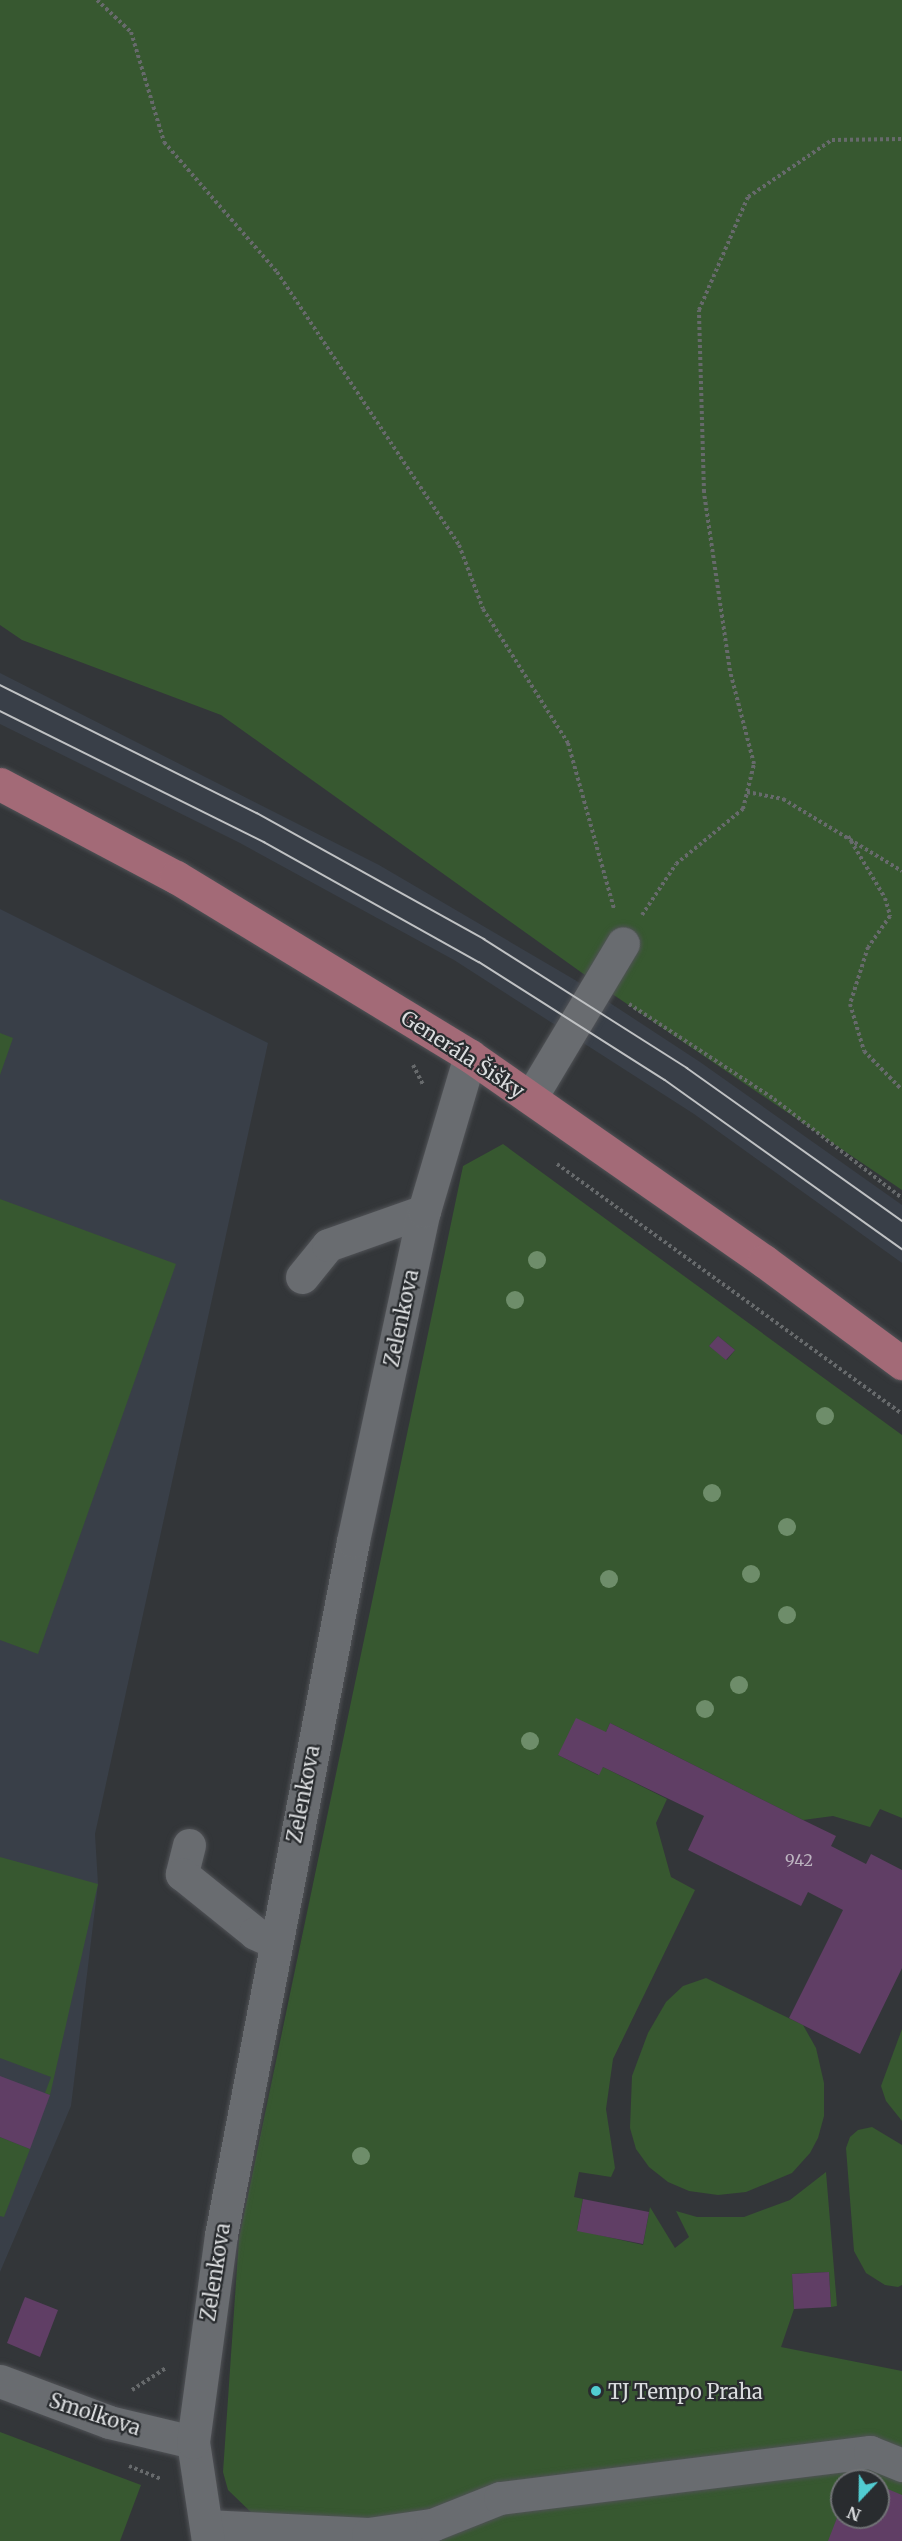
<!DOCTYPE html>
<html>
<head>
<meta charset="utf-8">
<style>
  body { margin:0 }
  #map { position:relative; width:902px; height:2541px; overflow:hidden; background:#333639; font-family:Merriweather,serif }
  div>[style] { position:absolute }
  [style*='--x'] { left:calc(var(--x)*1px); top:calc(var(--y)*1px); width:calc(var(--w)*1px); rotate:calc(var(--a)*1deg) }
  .built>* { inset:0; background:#393f48 }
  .green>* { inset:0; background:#375830 }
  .building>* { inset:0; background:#603e65 }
  .path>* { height:4px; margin-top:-2px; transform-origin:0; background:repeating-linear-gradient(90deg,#676a6c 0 3px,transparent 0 6px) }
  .roads { filter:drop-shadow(0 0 2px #505256) drop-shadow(0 0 2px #505256) }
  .minor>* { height:33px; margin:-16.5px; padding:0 16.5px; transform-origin:16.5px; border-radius:16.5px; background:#696c70 }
  .major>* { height:33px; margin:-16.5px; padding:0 16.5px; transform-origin:16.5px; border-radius:16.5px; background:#a36a77 }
  .tram>* { height:1.5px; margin:-0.75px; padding:0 0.75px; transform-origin:0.75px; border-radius:0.75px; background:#bfc1c3 }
  .trees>* { width:18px; height:18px; margin:-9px; border-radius:50%; background:#6e8d6a }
  .dots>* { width:16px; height:16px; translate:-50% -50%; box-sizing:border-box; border:3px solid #292c2f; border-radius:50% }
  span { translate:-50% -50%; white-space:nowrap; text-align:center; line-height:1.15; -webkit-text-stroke:4.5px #292c2f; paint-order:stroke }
  .number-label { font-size:16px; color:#bcb4c0 }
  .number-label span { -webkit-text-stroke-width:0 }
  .street-label { font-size:20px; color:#dadcde }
  .poi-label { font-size:20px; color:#dadcde }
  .left { translate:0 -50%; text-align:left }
  .north { position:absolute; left:830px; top:2469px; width:60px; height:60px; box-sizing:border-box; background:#292c2f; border:2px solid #707275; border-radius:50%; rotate:202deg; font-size:16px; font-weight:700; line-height:24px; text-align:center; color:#dadcde }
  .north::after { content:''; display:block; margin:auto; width:21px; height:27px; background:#51ccd1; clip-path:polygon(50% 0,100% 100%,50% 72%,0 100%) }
</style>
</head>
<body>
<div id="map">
  <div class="built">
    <i style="clip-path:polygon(0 673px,379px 865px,575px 980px,700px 1062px,902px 1205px,902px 1263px,694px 1114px,454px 960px,240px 843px,0 724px)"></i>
    <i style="clip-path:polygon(0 909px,268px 1043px,95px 1834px,98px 1884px,71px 2106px,0 2272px)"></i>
  </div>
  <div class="green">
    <i style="clip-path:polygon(0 0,902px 0,902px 1190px,599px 985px,221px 715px,22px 640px,0 625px)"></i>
    <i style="clip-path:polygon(0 1033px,13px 1038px,0 1075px)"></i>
    <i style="clip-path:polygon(evenodd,503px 1144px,902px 1435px,902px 1818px,880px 1809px,870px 1827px,833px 1816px,803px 1820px,610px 1723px,606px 1732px,558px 1755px,598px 1775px,603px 1767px,667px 1799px,656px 1823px,671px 1877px,695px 1890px,613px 2059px,606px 2109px,615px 2168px,611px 2177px,579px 2172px,574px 2197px,583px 2199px,577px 2230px,643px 2245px,650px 2207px,675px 2248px,689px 2237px,676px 2211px,697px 2217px,744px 2217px,790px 2200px,826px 2172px,837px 2306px,831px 2307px,829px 2272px,792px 2274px,794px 2309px,781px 2347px,902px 2371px,902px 2541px,281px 2541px,228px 2490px,223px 2472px,239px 2238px,463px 1166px,503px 1144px,718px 1336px,735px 1350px,727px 1360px,709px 1346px,718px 1336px,503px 1144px,842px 2481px,878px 2481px,878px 2517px,842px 2517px,842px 2481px)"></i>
    <i style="clip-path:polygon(0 1199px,176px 1264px,38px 1654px,0 1640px)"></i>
    <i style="clip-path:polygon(0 1857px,98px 1884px,50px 2095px,45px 2093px,51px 2077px,0 2058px)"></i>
    <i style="clip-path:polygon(706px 1978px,803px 2025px,816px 2048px,824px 2083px,824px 2116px,818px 2138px,810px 2153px,792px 2173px,746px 2192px,718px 2195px,689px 2191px,668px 2182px,649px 2167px,636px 2149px,630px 2128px,632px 2076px,648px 2033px,666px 2002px,683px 1986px)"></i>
    <i style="clip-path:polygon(902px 2029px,902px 2121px,886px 2101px,881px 2086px)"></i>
    <i style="clip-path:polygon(872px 2127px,902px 2145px,902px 2285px,898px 2287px,885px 2285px,866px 2273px,854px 2251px,846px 2148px,850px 2137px,858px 2130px)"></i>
    <i style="clip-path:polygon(0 2137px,30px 2149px,4px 2217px,0 2216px)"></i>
    <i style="clip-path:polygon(0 2432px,141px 2485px,120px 2541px,0 2541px)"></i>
  </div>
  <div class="building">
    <i style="clip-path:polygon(718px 1336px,735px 1350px,726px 1360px,709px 1346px)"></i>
    <i style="clip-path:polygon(576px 1718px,606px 1732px,610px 1723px,803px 1820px,836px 1836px,831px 1846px,866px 1864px,871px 1854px,902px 1870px,902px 1968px,860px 2054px,789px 2018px,843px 1910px,808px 1892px,801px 1906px,688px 1850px,704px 1816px,603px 1767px,599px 1775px,558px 1755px)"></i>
    <i style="clip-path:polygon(0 2076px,50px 2095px,30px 2149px,0 2137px)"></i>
    <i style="clip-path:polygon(583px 2199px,649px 2212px,643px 2244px,577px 2231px)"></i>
    <i style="clip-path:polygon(829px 2272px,831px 2307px,794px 2309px,792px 2274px)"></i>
    <i style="clip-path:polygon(25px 2297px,58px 2310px,40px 2357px,7px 2343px)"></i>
    <i style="clip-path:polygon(878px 2485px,902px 2495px,902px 2541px,828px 2541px,842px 2505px,842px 2517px,878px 2517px)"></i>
  </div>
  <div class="path">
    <i style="--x:97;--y:0;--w:47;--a:43.3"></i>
    <i style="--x:131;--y:32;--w:115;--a:73.3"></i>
    <i style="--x:164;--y:142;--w:172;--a:49"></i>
    <i style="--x:277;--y:272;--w:328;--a:56.3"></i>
    <i style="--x:459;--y:545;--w:68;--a:69.4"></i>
    <i style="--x:483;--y:609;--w:159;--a:57.6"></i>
    <i style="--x:568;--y:743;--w:172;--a:74.5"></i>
    <i style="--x:747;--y:792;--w:37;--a:11"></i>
    <i style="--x:783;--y:799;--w:139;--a:31.2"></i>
    <i style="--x:848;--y:836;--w:72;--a:59.2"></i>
    <i style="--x:885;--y:898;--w:19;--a:74"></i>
    <i style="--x:890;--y:916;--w:38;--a:125"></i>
    <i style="--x:868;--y:947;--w:60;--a:107.5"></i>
    <i style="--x:850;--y:1004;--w:49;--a:73.4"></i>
    <i style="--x:864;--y:1051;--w:54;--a:45.7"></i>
    <i style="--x:642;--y:915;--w:61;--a:-56.3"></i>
    <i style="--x:676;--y:864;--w:87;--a:-39.4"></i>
    <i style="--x:743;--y:809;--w:46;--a:-76.3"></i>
    <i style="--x:754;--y:764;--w:96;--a:-104.5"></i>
    <i style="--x:730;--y:671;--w:181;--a:-98.3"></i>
    <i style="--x:704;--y:492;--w:182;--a:-91.6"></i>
    <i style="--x:699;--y:310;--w:123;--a:-66.6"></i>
    <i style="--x:748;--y:197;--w:102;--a:-34.2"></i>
    <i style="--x:832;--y:140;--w:70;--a:-0.8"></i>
    <i style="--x:629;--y:1004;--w:173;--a:33.2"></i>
    <i style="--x:774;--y:1099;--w:162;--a:37.7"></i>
    <i style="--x:413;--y:1065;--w:22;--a:63"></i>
    <i style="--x:557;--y:1164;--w:426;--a:35.9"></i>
    <i style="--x:132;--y:2390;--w:40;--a:-32.9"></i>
    <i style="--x:129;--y:2466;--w:35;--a:22"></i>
  </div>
  <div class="roads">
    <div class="minor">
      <i style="--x:531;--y:1097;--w:179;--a:-59.1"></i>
      <i style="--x:302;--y:1277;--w:41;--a:-50.9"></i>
      <i style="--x:328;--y:1245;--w:102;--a:-19.5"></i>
      <i style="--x:189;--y:1845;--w:30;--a:104"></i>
      <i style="--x:182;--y:1874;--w:94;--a:38.9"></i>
      <i style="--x:255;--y:1933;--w:21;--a:25"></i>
      <i style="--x:0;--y:2381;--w:116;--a:20.6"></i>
      <i style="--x:109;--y:2422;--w:86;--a:13.4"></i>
      <i style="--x:206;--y:2526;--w:162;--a:2.8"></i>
      <i style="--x:368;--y:2534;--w:65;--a:-8"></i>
      <i style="--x:432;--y:2525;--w:73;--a:-21.7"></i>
      <i style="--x:500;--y:2498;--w:373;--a:-7.1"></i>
      <i style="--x:870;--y:2452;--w:35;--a:22"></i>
      <i style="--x:208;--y:2541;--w:100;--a:-98.6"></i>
      <i style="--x:193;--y:2442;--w:209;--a:-82.3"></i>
      <i style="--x:221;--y:2235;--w:706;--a:-79.23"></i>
      <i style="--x:353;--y:1541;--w:338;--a:-77.9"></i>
      <i style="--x:424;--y:1211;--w:162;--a:-73.5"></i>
    </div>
    <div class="major">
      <i style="--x:0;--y:784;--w:199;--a:27.9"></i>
      <i style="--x:176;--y:877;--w:344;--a:31.3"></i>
      <i style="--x:470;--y:1056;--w:358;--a:34.9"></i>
      <i style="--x:764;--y:1261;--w:172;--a:36.5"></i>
    </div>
  </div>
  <div class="tram">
    <i style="--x:0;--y:685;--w:287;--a:26.5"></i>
    <i style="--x:257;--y:813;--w:260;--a:29"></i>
    <i style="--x:484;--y:939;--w:241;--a:32.4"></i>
    <i style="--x:687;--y:1068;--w:264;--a:35.4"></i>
    <i style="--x:0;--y:711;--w:295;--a:26.4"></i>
    <i style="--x:264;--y:842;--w:246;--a:29.2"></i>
    <i style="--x:479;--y:962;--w:220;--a:32.4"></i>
    <i style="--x:665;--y:1080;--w:291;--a:35.5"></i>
  </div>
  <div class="trees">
    <i style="left:537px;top:1260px"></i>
    <i style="left:515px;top:1300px"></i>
    <i style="left:825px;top:1416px"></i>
    <i style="left:712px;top:1493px"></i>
    <i style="left:787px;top:1527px"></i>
    <i style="left:751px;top:1574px"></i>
    <i style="left:609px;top:1579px"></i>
    <i style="left:787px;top:1615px"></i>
    <i style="left:739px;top:1685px"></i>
    <i style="left:705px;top:1709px"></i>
    <i style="left:530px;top:1741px"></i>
    <i style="left:361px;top:2156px"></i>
  </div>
  <div class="dots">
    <i style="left:596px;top:2391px;background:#51ccd1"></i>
  </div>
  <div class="number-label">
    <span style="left:799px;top:1860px">942</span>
  </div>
  <div class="street-label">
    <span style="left:463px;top:1054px;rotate:33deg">Generála Šišky</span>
    <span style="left:401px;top:1318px;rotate:-78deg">Zelenkova</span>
    <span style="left:303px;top:1794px;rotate:-79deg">Zelenkova</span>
    <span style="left:215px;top:2272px;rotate:-81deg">Zelenkova</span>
    <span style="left:95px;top:2414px;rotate:18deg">Smolkova</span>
  </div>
  <div class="poi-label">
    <span class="left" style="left:608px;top:2391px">TJ Tempo Praha</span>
  </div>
  <div class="north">N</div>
</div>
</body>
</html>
